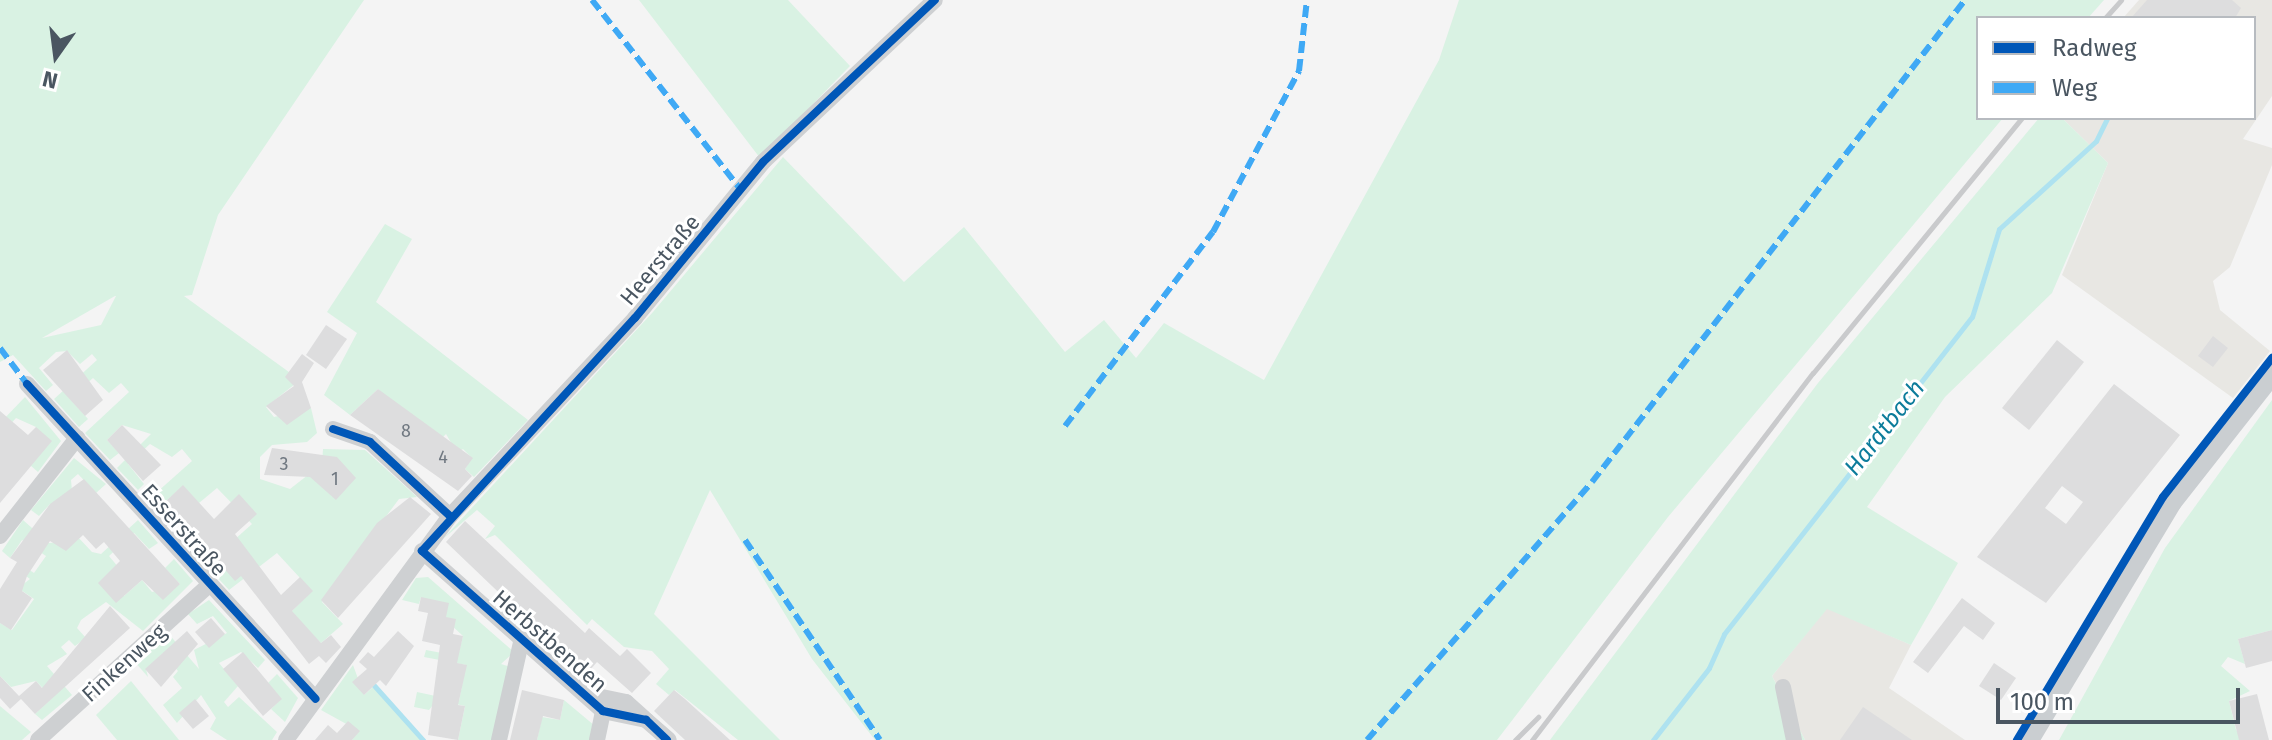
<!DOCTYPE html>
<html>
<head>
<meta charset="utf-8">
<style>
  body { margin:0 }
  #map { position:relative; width:2272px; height:740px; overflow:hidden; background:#f4f4f4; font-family:"Fira Sans",sans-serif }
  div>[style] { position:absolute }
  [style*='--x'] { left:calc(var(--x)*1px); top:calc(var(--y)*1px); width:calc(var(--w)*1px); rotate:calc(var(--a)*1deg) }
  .commercial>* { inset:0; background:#e8e7e3 }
  .green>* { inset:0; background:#d9f2e3 }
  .stream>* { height:5px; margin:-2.5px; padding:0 2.5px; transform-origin:2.5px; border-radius:2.5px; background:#aee2f0 }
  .building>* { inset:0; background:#ddddde }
  .minor>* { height:16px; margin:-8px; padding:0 8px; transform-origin:8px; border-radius:8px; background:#ced0d2 }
  .major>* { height:20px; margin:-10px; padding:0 10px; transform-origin:10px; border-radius:10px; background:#caced1 }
  .rail>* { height:5px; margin:-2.5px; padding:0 2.5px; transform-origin:2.5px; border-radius:2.5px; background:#c9cacc }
  .quiet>* { height:6px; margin-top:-3px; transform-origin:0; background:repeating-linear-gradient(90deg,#3fa9f5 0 12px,transparent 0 18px) }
  .cycleway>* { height:8px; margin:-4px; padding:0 4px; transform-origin:4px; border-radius:4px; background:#0057b8 }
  span { translate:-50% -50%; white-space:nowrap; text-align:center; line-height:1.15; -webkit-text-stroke:6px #fff; paint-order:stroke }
  .number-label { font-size:18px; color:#707881 }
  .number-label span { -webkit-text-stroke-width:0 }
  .street-label { font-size:22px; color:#4a5661 }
  .water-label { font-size:24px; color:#0c7c9b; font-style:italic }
  .legend { position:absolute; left:1976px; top:16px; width:280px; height:104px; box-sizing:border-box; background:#fff; border:2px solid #b7bbc0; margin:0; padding:10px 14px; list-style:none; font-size:24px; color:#4a5661 }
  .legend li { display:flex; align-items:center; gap:16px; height:40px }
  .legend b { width:40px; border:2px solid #b7bbc0 }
  .north { position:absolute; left:16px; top:16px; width:80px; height:80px; -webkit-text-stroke:6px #fff; paint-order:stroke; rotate:194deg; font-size:22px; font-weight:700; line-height:32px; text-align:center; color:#4a5661 }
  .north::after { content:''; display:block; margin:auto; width:28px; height:36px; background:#4a5661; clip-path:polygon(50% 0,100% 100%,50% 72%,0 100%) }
  .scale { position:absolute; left:1996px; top:688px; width:244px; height:36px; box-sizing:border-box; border:4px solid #4a5661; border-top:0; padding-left:10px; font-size:24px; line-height:28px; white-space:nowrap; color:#4a5661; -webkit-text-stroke:6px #fff; paint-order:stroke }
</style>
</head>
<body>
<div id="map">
  <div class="commercial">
    <i style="clip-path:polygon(2139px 0,2272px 0,2272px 96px,2243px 139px,2272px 148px,2272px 165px,2230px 267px,2213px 281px,2220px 310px,2270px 351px,2233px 398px,2062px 275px,2108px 163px,2062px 118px,2254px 118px,2254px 18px,2123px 18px)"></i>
    <i style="clip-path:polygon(1827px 608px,1911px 645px,1889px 688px,1965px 740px,1805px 740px,1772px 676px)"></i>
  </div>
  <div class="green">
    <i style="clip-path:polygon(evenodd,0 0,364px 0,218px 215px,192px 295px,184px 296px,300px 380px,266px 407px,274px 417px,311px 408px,317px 433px,307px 442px,272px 445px,260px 457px,260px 479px,290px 489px,322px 464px,323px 449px,365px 450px,417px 497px,399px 499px,322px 602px,343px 624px,321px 643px,290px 613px,312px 591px,277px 553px,229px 590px,206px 565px,252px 524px,217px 488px,199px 503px,183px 486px,165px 502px,180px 519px,171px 527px,147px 501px,192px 461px,182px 449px,172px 457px,150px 444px,128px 464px,144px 484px,138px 490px,117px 468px,151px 434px,122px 425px,107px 440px,119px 453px,110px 460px,85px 433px,129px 392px,121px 383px,109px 393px,93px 378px,70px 399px,88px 419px,79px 427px,54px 399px,97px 360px,92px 354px,80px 364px,67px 351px,56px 352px,39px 368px,53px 385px,46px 391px,13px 355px,0 362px,0 0,116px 296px,101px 325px,42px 338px,115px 296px,116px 296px)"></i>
    <i style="clip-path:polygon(639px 0,788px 0,850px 66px,760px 158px)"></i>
    <i style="clip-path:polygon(1459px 0,2104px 0,2088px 18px,1978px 18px,1978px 118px,2003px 118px,1668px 517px,1497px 740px,875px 740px,812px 659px,710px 490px,654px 614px,780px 740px,738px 740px,675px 690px,669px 695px,656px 684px,669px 669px,652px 651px,624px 647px,592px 619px,587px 625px,495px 535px,485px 539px,495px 526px,477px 510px,443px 539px,653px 312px,783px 157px,904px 282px,964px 227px,1065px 352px,1104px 320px,1136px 358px,1164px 323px,1264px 380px,1439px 60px)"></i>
    <i style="clip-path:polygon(2039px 118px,2062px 118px,2108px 163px,2052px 293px,1945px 397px,1867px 507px,1958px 563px,1911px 645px,1827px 609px,1772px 676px,1805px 740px,1550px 740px,1818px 383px)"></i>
    <i style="clip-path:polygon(385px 224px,412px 239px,376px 302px,528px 420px,474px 477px,465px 469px,472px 458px,463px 449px,457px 453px,446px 434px,436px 444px,378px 389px,350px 415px,324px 395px,357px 333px,327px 312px)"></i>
    <i style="clip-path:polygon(25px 397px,61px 441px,38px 472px,30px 465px,36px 427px,16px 418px,0 436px,0 423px)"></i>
    <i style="clip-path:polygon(2272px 400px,2272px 630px,2238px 639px,2245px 664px,2228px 657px,2221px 666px,2250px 691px,2229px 701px,2236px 730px,2252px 740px,2059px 740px,2165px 548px)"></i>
    <i style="clip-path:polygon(74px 458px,106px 484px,96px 493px,78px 474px,71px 480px,76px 535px,92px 552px,101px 554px,138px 520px,158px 543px,149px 549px,134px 533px,109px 556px,124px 574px,124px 596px,142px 580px,152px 592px,180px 584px,165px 568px,174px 559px,193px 581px,143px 631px,106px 602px,81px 620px,77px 628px,86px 638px,75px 646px,69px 640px,61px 647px,67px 654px,47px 666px,72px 695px,42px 720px,35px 714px,52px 698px,36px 681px,11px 687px,0 676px,0 623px,12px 630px,34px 599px,18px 588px,30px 579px,19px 571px,22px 565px,34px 573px,46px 556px,22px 540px,10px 558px,2px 551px,23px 520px,49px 543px,61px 542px,68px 519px,50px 504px,39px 516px,31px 510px)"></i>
    <i style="clip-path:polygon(428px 577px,514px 652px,501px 664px,511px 667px,495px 740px,458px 740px,465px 706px,437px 700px,429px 710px,414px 707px,417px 692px,459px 701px,466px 665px,424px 657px,426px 650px,458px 656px,463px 636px,421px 597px,419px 604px,402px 600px,416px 578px)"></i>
    <i style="clip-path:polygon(209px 600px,265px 660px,258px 668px,241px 652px,219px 663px,238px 686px,224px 702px,228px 707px,239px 697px,277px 732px,272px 740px,227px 740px,210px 729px,216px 718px,201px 695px,177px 723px,163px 705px,182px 688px,173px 677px,178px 671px,163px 653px,146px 669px,148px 677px,134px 661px,167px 632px,199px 669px,194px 650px,227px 633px,213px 616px,197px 624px,188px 614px)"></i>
    <i style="clip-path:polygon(353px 665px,364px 695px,373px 687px,421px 740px,352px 740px,359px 731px,321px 710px)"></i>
    <i style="clip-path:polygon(277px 674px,298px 698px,285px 722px,271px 709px,281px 699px,268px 683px)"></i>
    <i style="clip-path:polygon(131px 681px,179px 740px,117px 740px,96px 715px)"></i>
    <i style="clip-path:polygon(564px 700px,595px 726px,592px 740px,537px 740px,542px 717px,560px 720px)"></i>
    <i style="clip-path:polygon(0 706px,31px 732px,22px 740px,0 740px)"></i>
  </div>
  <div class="stream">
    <i style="--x:371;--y:682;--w:78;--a:48.1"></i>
    <i style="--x:1653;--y:740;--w:91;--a:-52.1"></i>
    <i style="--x:1709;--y:668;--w:37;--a:-66"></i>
    <i style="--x:1724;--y:634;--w:402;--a:-52"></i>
    <i style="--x:1972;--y:317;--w:92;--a:-72.9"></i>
    <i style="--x:1999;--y:229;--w:131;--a:-42.2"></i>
    <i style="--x:2096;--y:141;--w:25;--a:-64"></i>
  </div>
  <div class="building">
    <i style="clip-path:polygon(2147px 0,2232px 0,2241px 8px,2235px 18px,2131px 18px)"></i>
    <i style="clip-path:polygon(326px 325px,347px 339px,326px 369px,306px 355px)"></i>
    <i style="clip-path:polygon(2213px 336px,2228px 348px,2213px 367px,2198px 356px)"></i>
    <i style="clip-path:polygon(2057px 340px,2084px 362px,2029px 430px,2002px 408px)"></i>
    <i style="clip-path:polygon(67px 350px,103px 400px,85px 416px,43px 370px)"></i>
    <i style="clip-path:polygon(302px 354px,314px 363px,302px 382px,311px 408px,287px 425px,266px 406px,294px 386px,285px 377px)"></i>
    <i style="clip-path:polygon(evenodd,2114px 384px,2180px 435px,2046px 603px,1977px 557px,2114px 384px,2062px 486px,2083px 502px,2066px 524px,2045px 508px,2062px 486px)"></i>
    <i style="clip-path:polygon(378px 389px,473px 458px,465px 469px,472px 476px,458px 491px,350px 415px)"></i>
    <i style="clip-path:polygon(0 411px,28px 435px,36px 427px,52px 441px,0 503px)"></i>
    <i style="clip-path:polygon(122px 425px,161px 465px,143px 481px,107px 440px)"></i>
    <i style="clip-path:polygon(272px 448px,337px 457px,356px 478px,336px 500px,310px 477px,264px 475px)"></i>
    <i style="clip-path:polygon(84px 479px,180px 584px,163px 600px,142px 580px,116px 603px,98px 583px,120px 561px,104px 542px,96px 549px,83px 535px,66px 551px,50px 541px,27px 576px,22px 591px,32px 598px,11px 630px,0 623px,0 589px,17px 562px,10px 558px,50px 504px)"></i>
    <i style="clip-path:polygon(183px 485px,214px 519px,239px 494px,257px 514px,235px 534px,281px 595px,300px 577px,313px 591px,292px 611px,321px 643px,331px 635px,341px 647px,326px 663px,319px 656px,309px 664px,241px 576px,235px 581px,165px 502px)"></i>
    <i style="clip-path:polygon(410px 497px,431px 514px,338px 618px,321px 600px,377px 523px)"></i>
    <i style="clip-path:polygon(465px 521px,585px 633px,589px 628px,620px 656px,627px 649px,651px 673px,632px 693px,597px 662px,590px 670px,562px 645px,558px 649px,446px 542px)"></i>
    <i style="clip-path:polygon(421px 597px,449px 603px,446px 617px,456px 619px,453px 634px,463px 636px,457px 663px,467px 665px,458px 705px,465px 706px,458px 740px,428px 735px,440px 645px,422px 641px,428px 613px,418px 611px)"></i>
    <i style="clip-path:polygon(1962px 598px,1995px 623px,1983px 640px,1964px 626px,1928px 673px,1913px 662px)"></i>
    <i style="clip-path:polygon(110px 606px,130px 628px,35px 714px,21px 699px,10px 709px,0 698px,0 676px,19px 696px,36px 681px,42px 688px)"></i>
    <i style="clip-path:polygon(211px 618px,225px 634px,209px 648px,195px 632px)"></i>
    <i style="clip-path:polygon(2272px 630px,2272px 661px,2246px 668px,2238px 639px)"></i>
    <i style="clip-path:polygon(187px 631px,198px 644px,161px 687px,145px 669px)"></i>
    <i style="clip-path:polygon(398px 631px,414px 646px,386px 686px,380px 680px,364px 695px,352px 682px,367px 669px,359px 662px,368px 652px,374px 657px)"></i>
    <i style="clip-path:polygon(243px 652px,282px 699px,263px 716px,223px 669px)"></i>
    <i style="clip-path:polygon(1994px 663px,2016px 678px,2001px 700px,1979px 686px)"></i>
    <i style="clip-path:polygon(522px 690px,564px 700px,560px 720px,543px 716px,537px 740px,510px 740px)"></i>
    <i style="clip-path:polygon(674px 690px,685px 699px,730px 740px,685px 740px,654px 711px)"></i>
    <i style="clip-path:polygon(2257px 694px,2269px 740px,2239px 740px,2229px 701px)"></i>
    <i style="clip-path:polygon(195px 699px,209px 716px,193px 729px,179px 713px)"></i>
    <i style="clip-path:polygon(1863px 707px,1912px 740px,1840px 740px)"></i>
    <i style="clip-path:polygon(348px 721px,360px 731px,352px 740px,315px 740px,328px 725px,337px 733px)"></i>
  </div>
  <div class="minor">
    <i style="--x:27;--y:384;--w:427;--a:47.5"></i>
    <i style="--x:333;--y:429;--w:39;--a:19"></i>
    <i style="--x:370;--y:442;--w:109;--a:42.8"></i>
    <i style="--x:0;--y:536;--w:125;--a:-51.8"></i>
    <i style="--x:422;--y:551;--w:242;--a:41.5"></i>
    <i style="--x:603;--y:711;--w:44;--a:11.8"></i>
    <i style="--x:646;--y:720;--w:30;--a:41"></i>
    <i style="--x:1783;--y:687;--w:54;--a:78.3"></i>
    <i style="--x:583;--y:693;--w:44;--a:11.8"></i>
    <i style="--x:626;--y:702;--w:24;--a:42"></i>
    <i style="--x:38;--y:740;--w:231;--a:-42.2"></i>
    <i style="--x:286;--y:740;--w:278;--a:-53.8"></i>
    <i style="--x:450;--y:516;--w:271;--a:-46.9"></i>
    <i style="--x:635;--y:318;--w:202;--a:-50.6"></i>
    <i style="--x:763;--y:162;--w:236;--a:-43.3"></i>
    <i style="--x:499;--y:740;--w:100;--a:-77.3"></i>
    <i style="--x:597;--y:740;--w:30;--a:-78"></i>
  </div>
  <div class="major">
    <i style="--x:2029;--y:740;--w:278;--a:-59"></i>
    <i style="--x:2172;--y:502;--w:162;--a:-51.8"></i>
  </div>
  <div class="rail">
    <i style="--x:2105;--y:18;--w:24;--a:-48"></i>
    <i style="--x:1515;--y:740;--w:33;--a:-45"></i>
    <i style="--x:1532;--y:740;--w:462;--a:-52.6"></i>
    <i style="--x:1813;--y:373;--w:330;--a:-50.7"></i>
  </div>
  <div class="quiet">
    <i style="--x:592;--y:0;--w:241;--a:51.9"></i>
    <i style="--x:0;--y:348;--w:45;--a:53.1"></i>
    <i style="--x:1065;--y:426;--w:244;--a:-52.7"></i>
    <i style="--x:1213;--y:232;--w:183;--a:-61.9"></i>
    <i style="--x:1299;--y:71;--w:71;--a:-83.6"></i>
    <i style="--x:745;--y:540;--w:241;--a:56"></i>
    <i style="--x:1367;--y:740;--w:342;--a:-48.9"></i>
    <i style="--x:1592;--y:482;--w:609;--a:-52.27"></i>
  </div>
  <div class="cycleway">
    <i style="--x:27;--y:384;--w:427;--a:47.5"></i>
    <i style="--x:333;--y:429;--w:39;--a:19"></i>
    <i style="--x:370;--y:442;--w:109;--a:42.8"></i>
    <i style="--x:667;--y:740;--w:29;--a:-136"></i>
    <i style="--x:646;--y:720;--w:44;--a:-168.2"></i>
    <i style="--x:603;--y:711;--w:242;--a:-138.5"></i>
    <i style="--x:422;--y:551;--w:316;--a:-47.6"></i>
    <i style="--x:635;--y:318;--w:202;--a:-50.6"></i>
    <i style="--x:763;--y:162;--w:236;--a:-43.3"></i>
    <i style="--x:2017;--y:740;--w:283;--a:-59"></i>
    <i style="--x:2163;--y:497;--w:177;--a:-51.9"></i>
  </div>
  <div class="number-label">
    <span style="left:406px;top:431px">8</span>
    <span style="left:443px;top:457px">4</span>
    <span style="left:284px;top:464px">3</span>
    <span style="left:335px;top:479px">1</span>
  </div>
  <div class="street-label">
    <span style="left:660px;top:260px;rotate:-50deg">Heerstraße</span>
    <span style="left:184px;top:530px;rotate:48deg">Esserstraße</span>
    <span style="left:550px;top:641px;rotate:41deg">Herbstbenden</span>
    <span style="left:124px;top:663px;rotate:-42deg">Finkenweg</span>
  </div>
  <div class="water-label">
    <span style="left:1885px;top:428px;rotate:-52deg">Hardtbach</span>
  </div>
  <ul class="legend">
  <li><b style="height:10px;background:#0057b8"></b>Radweg</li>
  <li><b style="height:10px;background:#3fa9f5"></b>Weg</li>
  </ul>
  <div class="north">N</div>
  <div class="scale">100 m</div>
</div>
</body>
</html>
